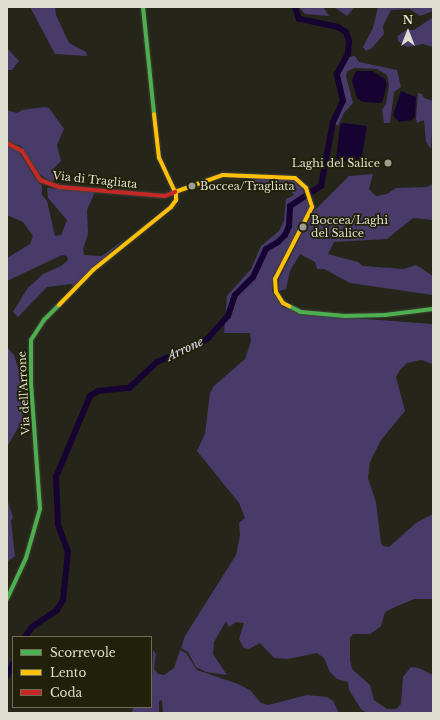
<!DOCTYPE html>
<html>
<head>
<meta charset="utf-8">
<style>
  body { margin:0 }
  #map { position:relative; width:440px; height:720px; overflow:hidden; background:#252519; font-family:"Libre Baskerville",serif }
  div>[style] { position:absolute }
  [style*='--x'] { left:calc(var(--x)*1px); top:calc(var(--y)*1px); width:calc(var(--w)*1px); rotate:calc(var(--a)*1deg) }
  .green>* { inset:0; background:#483b69 }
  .water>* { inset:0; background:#160332 }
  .river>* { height:6px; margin:-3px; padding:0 3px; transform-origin:3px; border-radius:3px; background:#160332 }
  .roads { filter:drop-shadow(0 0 1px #404036) drop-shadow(0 0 1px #404036) }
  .fast>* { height:4px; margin:-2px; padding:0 2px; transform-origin:2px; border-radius:2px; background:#4caf50 }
  .slow>* { height:4px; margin:-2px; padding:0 2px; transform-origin:2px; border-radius:2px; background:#ffc107 }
  .jam>* { height:4px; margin:-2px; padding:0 2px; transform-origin:2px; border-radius:2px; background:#c62828 }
  .dots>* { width:11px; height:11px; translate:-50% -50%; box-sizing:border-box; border:2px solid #212109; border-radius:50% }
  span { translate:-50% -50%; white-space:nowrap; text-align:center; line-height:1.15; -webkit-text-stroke:3.5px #212109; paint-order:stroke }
  .poi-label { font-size:11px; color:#dedfd0 }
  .right { translate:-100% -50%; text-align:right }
  .left { translate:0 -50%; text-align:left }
  .street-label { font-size:11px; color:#dedfd0 }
  .water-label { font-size:12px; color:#e0ddf0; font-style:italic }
  .frame { position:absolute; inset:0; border:8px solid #dedfd0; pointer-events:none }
  .legend { position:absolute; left:12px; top:636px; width:140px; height:72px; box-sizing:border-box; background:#212109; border:1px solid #6d6d59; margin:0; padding:5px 7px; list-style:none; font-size:12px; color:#dedfd0 }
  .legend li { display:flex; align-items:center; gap:8px; height:20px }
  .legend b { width:20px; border:1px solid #6d6d59 }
  .north { position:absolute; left:388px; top:12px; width:40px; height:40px; -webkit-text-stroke:3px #212109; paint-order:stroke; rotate:0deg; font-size:11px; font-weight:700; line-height:16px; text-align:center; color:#dedfd0 }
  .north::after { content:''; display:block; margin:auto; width:14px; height:18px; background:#dedfd0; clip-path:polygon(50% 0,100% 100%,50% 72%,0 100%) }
</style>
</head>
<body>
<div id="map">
  <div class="green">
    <i style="clip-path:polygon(30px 7px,55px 7px,56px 15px,69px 43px,86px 52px,87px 56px,55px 54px)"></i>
    <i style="clip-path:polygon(299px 7px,323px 7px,329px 16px,305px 14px)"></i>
    <i style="clip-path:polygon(334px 7px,355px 7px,347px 16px)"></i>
    <i style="clip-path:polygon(378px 7px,433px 7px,433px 11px,420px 16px,410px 9px,391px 10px,383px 26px,384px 34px,372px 48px,366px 51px,363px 47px,373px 28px)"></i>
    <i style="clip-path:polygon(433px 17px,433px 47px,423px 44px,407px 47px,398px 41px,398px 36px,406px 30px,414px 30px)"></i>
    <i style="clip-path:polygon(7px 48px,19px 61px,12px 70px,7px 70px)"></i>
    <i style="clip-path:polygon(355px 56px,359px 62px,397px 70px,401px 87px,394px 92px,390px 123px,384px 123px,382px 110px,386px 104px,389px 85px,387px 75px,377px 69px,355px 68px,347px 71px,346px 76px,353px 103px,344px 113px,338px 126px,335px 124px,345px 99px,339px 81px,340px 74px,349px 57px)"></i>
    <i style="clip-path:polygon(418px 93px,422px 94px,424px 98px,433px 101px,431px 149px,426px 142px,424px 120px,417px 123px,416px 118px)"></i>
    <i style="clip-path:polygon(44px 107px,49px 108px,64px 129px,57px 145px,61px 161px,53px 169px,55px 179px,52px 182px,39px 174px,21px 146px,7px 141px,7px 110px,17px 113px,22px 110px)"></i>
    <i style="clip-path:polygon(7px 145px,17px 149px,36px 179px,42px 186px,42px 195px,47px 201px,55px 236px,61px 235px,67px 220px,48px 198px,47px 188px,95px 192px,87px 210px,88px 234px,83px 249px,84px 255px,102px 256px,126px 238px,74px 286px,71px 284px,47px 287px,18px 317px,13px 312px,27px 289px,43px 274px,61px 266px,68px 260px,67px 256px,62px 255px,7px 281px,7px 258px,30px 244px,33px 236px,23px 222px,7px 215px)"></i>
    <i style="clip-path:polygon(373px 174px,369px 189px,376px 196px,387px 194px,396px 188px,427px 187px,433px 184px,433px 220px,413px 218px,387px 239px,334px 242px,328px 254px,358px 262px,363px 266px,404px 269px,416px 265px,433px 276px,433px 295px,350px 283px,324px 269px,317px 269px,315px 262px,300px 254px,290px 271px,286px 289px,279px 291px,279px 279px,313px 212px,349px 176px)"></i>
    <i style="clip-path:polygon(249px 176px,291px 178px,300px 183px,309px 204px,309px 209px,273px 277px,272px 291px,283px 307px,312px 315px,433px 324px,433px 364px,421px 360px,407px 363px,400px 370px,396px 377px,405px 411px,381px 440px,370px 462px,368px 478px,376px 502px,381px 543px,383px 546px,389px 547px,416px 523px,433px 514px,433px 599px,414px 599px,395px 607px,385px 612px,381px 626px,376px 630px,370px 634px,353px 634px,350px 638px,350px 660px,352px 669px,370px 685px,374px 700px,387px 709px,396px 709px,401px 704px,403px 677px,411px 667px,419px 668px,433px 675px,433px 713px,367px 713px,361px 709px,349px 690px,348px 682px,337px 679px,330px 672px,324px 658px,317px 653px,288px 659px,274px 658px,260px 643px,249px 649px,244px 648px,239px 639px,244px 623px,236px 622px,229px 627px,226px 621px,214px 642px,213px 654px,227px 675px,206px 672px,196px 667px,188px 652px,181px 648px,185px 636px,236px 555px,240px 535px,239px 523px,245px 518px,239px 503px,197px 451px,205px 434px,210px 393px,214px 386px,245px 359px,251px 341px,250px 333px,224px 333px,227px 296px,251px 269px,261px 246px,279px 231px,284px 221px,286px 199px,294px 195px,288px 188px,252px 184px)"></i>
    <i style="clip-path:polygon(7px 347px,14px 355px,22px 381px,23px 404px,22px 421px,7px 447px)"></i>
    <i style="clip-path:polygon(7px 499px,13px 517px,11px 521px,15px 556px,7px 562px)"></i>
    <i style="clip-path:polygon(153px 650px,156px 654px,154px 669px,158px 674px,164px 675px,174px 668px,180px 650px,186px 653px,197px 670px,238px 684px,250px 690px,261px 703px,268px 705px,307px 695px,327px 697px,333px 701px,339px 713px,163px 713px,162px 700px,159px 701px,159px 713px,131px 713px,134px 707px,151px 707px)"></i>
  </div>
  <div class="water">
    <i style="clip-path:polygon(356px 71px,372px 71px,385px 79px,387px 85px,382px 103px,363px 102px,357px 98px,352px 80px)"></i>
    <i style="clip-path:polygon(401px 91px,416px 97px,415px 117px,412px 120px,399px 122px,393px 115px)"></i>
    <i style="clip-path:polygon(343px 123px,367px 126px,361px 162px,336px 161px,340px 125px)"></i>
  </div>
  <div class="river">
    <i style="--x:25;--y:637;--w:12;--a:-55"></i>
    <i style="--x:32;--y:627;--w:30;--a:-34"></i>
    <i style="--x:57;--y:610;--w:12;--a:-59"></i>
    <i style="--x:63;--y:600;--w:48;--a:-84.1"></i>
    <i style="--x:68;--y:552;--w:30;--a:-110"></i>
    <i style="--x:58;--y:524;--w:47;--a:-92.4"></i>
    <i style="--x:56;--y:477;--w:88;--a:-67.2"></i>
    <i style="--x:90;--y:396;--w:9;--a:-32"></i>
    <i style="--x:98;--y:391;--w:31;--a:-6"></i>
    <i style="--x:129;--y:388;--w:38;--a:-43"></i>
    <i style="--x:157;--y:362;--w:44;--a:-22.5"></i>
    <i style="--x:198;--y:345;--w:12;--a:-35"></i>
    <i style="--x:208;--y:338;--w:30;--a:-48"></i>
    <i style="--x:228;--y:316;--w:22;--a:-72"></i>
    <i style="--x:235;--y:295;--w:25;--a:-45"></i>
    <i style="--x:253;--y:277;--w:31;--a:-65"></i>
    <i style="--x:266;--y:249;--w:14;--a:-30"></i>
    <i style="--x:278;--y:242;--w:10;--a:-45"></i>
    <i style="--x:285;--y:235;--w:10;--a:-66"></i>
    <i style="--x:289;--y:226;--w:20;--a:-87"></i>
    <i style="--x:290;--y:206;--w:37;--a:-33"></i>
    <i style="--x:321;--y:186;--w:65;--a:-79.4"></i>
    <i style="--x:333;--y:122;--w:23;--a:-65"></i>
    <i style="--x:343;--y:101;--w:28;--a:-103"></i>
    <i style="--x:337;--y:74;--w:24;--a:-62"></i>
    <i style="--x:348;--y:53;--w:12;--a:-85"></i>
    <i style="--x:349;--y:41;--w:9;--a:-108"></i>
    <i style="--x:346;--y:32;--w:9;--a:-148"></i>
    <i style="--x:338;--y:27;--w:40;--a:-168"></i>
    <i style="--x:299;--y:19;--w:13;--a:-108"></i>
    <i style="--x:7;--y:676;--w:14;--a:-65"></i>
  </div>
  <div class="roads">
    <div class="fast">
      <i style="--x:143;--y:7;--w:108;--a:84.1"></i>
      <i style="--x:289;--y:306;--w:13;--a:27"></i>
      <i style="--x:301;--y:312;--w:44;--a:5.2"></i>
      <i style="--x:345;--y:316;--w:40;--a:-1.4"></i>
      <i style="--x:385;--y:315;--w:48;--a:-7.1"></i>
      <i style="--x:7;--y:599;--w:45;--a:-65.1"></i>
      <i style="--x:26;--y:558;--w:51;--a:-74.1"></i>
      <i style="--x:40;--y:509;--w:127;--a:-94.1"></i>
      <i style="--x:31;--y:382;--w:42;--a:-90"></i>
      <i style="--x:31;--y:340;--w:24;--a:-57"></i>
      <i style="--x:44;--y:320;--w:21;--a:-45"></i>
    </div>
    <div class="slow">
      <i style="--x:175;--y:192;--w:51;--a:-19.5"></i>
      <i style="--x:223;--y:175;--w:72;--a:2.4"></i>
      <i style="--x:295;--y:178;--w:15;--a:42"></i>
      <i style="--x:306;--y:188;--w:20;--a:72"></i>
      <i style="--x:312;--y:207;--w:81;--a:117.2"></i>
      <i style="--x:275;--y:279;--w:13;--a:86"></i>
      <i style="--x:276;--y:292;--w:13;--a:58"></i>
      <i style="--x:283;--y:303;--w:7;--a:27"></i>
      <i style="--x:59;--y:305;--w:49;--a:-45.8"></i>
      <i style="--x:93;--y:270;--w:100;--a:-38.9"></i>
      <i style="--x:171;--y:207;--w:9;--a:-54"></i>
      <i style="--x:176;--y:200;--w:6;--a:-90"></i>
      <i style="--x:176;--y:194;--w:40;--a:-115"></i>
      <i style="--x:159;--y:158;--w:44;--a:-96.5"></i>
    </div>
    <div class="jam">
      <i style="--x:7;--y:143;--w:17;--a:28"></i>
      <i style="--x:22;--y:151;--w:34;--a:58"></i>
      <i style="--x:40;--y:180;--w:20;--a:20"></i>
      <i style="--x:59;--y:187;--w:106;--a:4.9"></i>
      <i style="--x:165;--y:196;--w:11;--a:-22"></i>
    </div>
  </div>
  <div class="dots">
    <i style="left:388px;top:163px;background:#9d9e90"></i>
    <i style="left:192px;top:186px;background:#9d9e90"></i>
    <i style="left:303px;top:227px;background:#9d9e90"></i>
  </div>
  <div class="poi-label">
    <span class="right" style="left:380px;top:163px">Laghi del Salice</span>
    <span class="left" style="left:200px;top:186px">Boccea/Tragliata</span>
    <span class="left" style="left:311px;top:227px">Boccea/Laghi<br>del Salice</span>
  </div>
  <div class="street-label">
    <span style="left:95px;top:180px;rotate:6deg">Via di Tragliata</span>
    <span style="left:24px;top:393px;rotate:-93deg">Via dell'Arrone</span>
  </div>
  <div class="water-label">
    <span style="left:185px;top:349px;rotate:-25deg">Arrone</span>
  </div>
  <div class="frame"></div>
  <ul class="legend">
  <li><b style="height:5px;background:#4caf50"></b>Scorrevole</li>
  <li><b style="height:5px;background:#ffc107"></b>Lento</li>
  <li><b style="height:5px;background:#c62828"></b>Coda</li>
  </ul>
  <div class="north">N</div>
</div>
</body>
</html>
